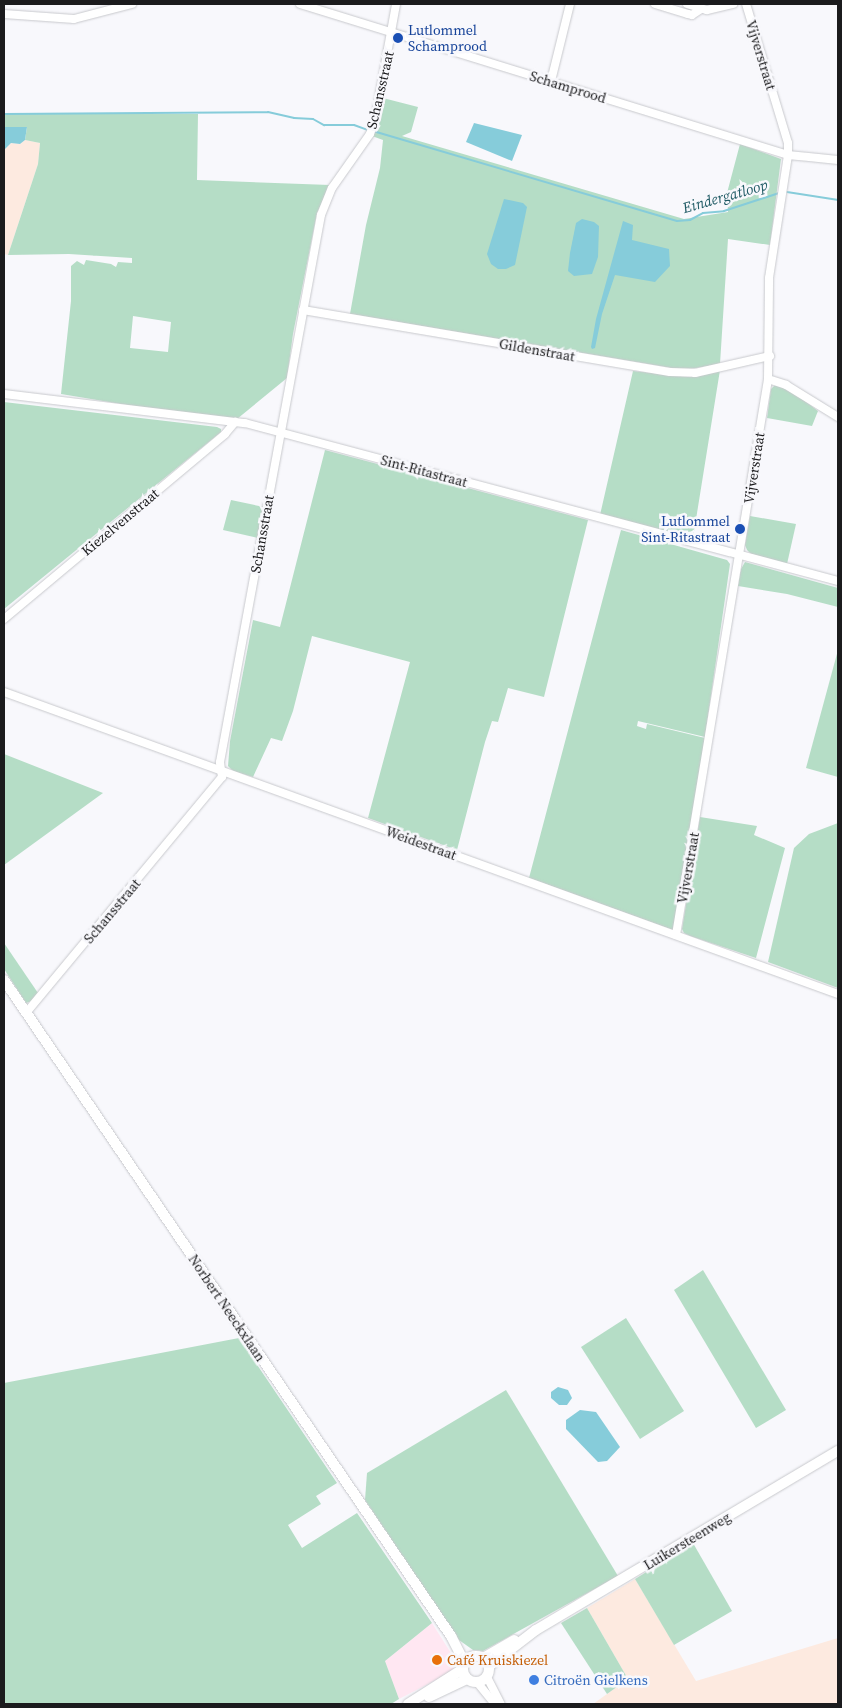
<!DOCTYPE html>
<html>
<head>
<meta charset="utf-8">
<style>
  body { margin:0 }
  #map { position:relative; width:842px; height:1708px; overflow:hidden; background:#f8f8fc; font-family:"Source Serif 4",serif }
  div>[style] { position:absolute }
  [style*='--x'] { left:calc(var(--x)*1px); top:calc(var(--y)*1px); width:calc(var(--w)*1px); rotate:calc(var(--a)*1deg) }
  .commercial>* { inset:0; background:#ffe7f2 }
  .industrial>* { inset:0; background:#fdeae0 }
  .green>* { inset:0; background:#b5ddc6 }
  .water>* { inset:0; background:#86ccda }
  .stream>* { height:2px; margin:-1px; padding:0 1px; transform-origin:1px; border-radius:1px; background:#86ccda }
  .roads { filter:drop-shadow(0 0 1px #c8c9cd) drop-shadow(0 0 1px #c8c9cd) }
  .minor>* { height:8px; margin:-4px; padding:0 4px; transform-origin:4px; border-radius:4px; background:#fff }
  .major>* { height:10px; margin:-5px; padding:0 5px; transform-origin:5px; border-radius:5px; background:#fff }
  .major>.ring { margin:-5px; padding:0; box-sizing:content-box; background:none; border:10px solid #fff; border-radius:50% }
  .dots>* { width:14px; height:14px; translate:-50% -50%; box-sizing:border-box; border:2px solid #f8f8fc; border-radius:50% }
  span { translate:-50% -50%; white-space:nowrap; text-align:center; line-height:1.15; -webkit-text-stroke:5px #f8f8fc; paint-order:stroke }
  .transit-label { font-size:14px; color:#164399 }
  .left { translate:0 -50%; text-align:left }
  .right { translate:-100% -50%; text-align:right }
  .street-label { font-size:14px; color:#1b1b1d }
  .food-label { font-size:14px; color:#c56008 }
  .shop-label { font-size:14px; color:#366cbe }
  .water-label { font-size:15px; color:#205b65; font-style:italic }
  .frame { position:absolute; inset:0; border:5px solid #1b1b1d; pointer-events:none }
</style>
</head>
<body>
<div id="map">
  <div class="commercial">
    <i style="clip-path:polygon(432px 1623px,456px 1661px,453px 1671px,399px 1699px,385px 1661px)"></i>
  </div>
  <div class="industrial">
    <i style="clip-path:polygon(25px 140px,40px 143px,38px 164px,8px 255px,4px 254px,4px 150px,11px 143px,20px 144px)"></i>
    <i style="clip-path:polygon(635px 1579px,696px 1681px,838px 1638px,838px 1704px,593px 1704px,628px 1679px,587px 1608px)"></i>
  </div>
  <div class="green">
    <i style="clip-path:polygon(383px 98px,418px 107px,411px 132px,402px 136px,684px 219px,728px 212px,727px 193px,740px 144px,781px 159px,770px 245px,728px 239px,720px 364px,684px 370px,350px 314px,366px 225px,380px 168px,383px 140px,372px 136px)"></i>
    <i style="clip-path:polygon(evenodd,4px 114px,198px 114px,197px 180px,330px 185px,317px 213px,293px 334px,287px 378px,237px 419px,175px 413px,61px 394px,71px 301px,71px 266px,77px 261px,84px 265px,86px 260px,111px 264px,116px 267px,118px 262px,132px 263px,132px 258px,69px 254px,8px 255px,38px 164px,40px 143px,25px 140px,27px 127px,4px 127px,4px 114px,133px 316px,171px 322px,168px 352px,130px 348px,133px 316px)"></i>
    <i style="clip-path:polygon(720px 370px,693px 538px,600px 515px,633px 371px,690px 377px)"></i>
    <i style="clip-path:polygon(776px 384px,787px 387px,818px 411px,812px 426px,767px 418px,771px 389px)"></i>
    <i style="clip-path:polygon(4px 402px,217px 427px,221px 429px,221px 432px,4px 609px)"></i>
    <i style="clip-path:polygon(325px 450px,588px 520px,544px 697px,508px 688px,498px 722px,492px 721px,485px 742px,457px 850px,368px 818px,410px 662px,312px 636px,293px 711px,282px 741px,271px 738px,253px 777px,233px 771px,228px 766px,230px 741px,253px 620px,280px 627px)"></i>
    <i style="clip-path:polygon(231px 500px,264px 507px,258px 538px,223px 530px)"></i>
    <i style="clip-path:polygon(750px 516px,796px 524px,787px 564px,751px 554px,747px 550px,745px 545px)"></i>
    <i style="clip-path:polygon(621px 530px,727px 560px,730px 564px,705px 737px,638px 721px,637px 726px,646px 729px,647px 724px,705px 738px,675px 927px,673px 930px,529px 878px)"></i>
    <i style="clip-path:polygon(745px 562px,838px 588px,838px 607px,787px 594px,738px 586px,741px 569px)"></i>
    <i style="clip-path:polygon(838px 650px,838px 777px,806px 768px)"></i>
    <i style="clip-path:polygon(4px 754px,103px 793px,4px 865px)"></i>
    <i style="clip-path:polygon(700px 817px,757px 826px,754px 835px,785px 848px,756px 958px,690px 936px,684px 933px,682px 929px)"></i>
    <i style="clip-path:polygon(838px 823px,838px 988px,768px 962px,794px 848px,809px 834px)"></i>
    <i style="clip-path:polygon(4px 943px,38px 993px,32px 1001px,26px 1003px,4px 969px)"></i>
    <i style="clip-path:polygon(703px 1270px,786px 1410px,756px 1428px,674px 1290px)"></i>
    <i style="clip-path:polygon(626px 1318px,684px 1411px,640px 1439px,581px 1347px)"></i>
    <i style="clip-path:polygon(239px 1338px,337px 1483px,316px 1496px,321px 1504px,288px 1525px,302px 1548px,357px 1513px,432px 1623px,385px 1661px,399px 1699px,391px 1704px,4px 1704px,4px 1383px)"></i>
    <i style="clip-path:polygon(506px 1390px,618px 1576px,483px 1651px,473px 1650px,459px 1640px,365px 1500px,367px 1473px)"></i>
    <i style="clip-path:polygon(693px 1543px,732px 1611px,674px 1645px,635px 1579px)"></i>
    <i style="clip-path:polygon(587px 1608px,628px 1679px,607px 1694px,561px 1623px)"></i>
  </div>
  <div class="water">
    <i style="clip-path:polygon(474px 123px,522px 135px,512px 161px,466px 142px)"></i>
    <i style="clip-path:polygon(4px 127px,27px 127px,25px 140px,20px 144px,11px 143px,4px 150px)"></i>
    <i style="clip-path:polygon(504px 199px,523px 203px,527px 207px,515px 265px,506px 269px,498px 269px,491px 264px,487px 254px)"></i>
    <i style="clip-path:polygon(582px 219px,594px 222px,599px 226px,598px 257px,592px 274px,574px 276px,568px 271px,570px 253px,576px 223px)"></i>
    <i style="clip-path:polygon(623px 221px,633px 225px,632px 240px,669px 249px,670px 266px,655px 282px,615px 275px,602px 314px,595px 348px,592px 349px,591px 347px,596px 319px)"></i>
    <i style="clip-path:polygon(558px 1387px,568px 1390px,572px 1398px,567px 1405px,559px 1405px,551px 1398px,551px 1392px)"></i>
    <i style="clip-path:polygon(580px 1410px,596px 1412px,620px 1447px,607px 1461px,598px 1462px,566px 1429px,566px 1420px)"></i>
  </div>
  <div class="stream">
    <i style="--x:4;--y:114;--w:264;--a:-0.4"></i>
    <i style="--x:268;--y:112;--w:27;--a:13"></i>
    <i style="--x:294;--y:118;--w:19;--a:3"></i>
    <i style="--x:313;--y:119;--w:13;--a:29"></i>
    <i style="--x:324;--y:125;--w:30;--a:0"></i>
    <i style="--x:354;--y:125;--w:15;--a:20"></i>
    <i style="--x:373;--y:131;--w:317;--a:16.5"></i>
    <i style="--x:677;--y:221;--w:13;--a:-4"></i>
    <i style="--x:690;--y:220;--w:15;--a:-28"></i>
    <i style="--x:703;--y:213;--w:21;--a:-5"></i>
    <i style="--x:724;--y:211;--w:58;--a:-18.1"></i>
    <i style="--x:787;--y:192;--w:52;--a:8.9"></i>
  </div>
  <div class="roads">
    <div class="minor">
      <i style="--x:300;--y:4;--w:511;--a:17.19"></i>
      <i style="--x:788;--y:155;--w:50;--a:5.7"></i>
      <i style="--x:655;--y:4;--w:34;--a:17"></i>
      <i style="--x:688;--y:14;--w:4;--a:14"></i>
      <i style="--x:692;--y:15;--w:11;--a:-34"></i>
      <i style="--x:687;--y:4;--w:21;--a:17"></i>
      <i style="--x:707;--y:10;--w:27;--a:-13"></i>
      <i style="--x:4;--y:14;--w:70;--a:4.1"></i>
      <i style="--x:74;--y:19;--w:60;--a:-14.5"></i>
      <i style="--x:551;--y:81;--w:79;--a:-76.1"></i>
      <i style="--x:303;--y:310;--w:372;--a:9.6"></i>
      <i style="--x:670;--y:372;--w:25;--a:2"></i>
      <i style="--x:695;--y:373;--w:77;--a:-12.8"></i>
      <i style="--x:768;--y:379;--w:19;--a:18"></i>
      <i style="--x:786;--y:385;--w:61;--a:31.6"></i>
      <i style="--x:4;--y:394;--w:243;--a:6.9"></i>
      <i style="--x:245;--y:423;--w:614;--a:14.92"></i>
      <i style="--x:4;--y:619;--w:288;--a:-39.9"></i>
      <i style="--x:225;--y:434;--w:16;--a:-50"></i>
      <i style="--x:4;--y:692;--w:887;--a:19.91"></i>
      <i style="--x:676;--y:935;--w:564;--a:-80.6"></i>
      <i style="--x:768;--y:379;--w:101;--a:-89.4"></i>
      <i style="--x:769;--y:278;--w:124;--a:-81.2"></i>
      <i style="--x:788;--y:155;--w:12;--a:-90"></i>
      <i style="--x:788;--y:143;--w:145;--a:-106.8"></i>
      <i style="--x:26;--y:1013;--w:307;--a:-50.3"></i>
      <i style="--x:222;--y:777;--w:15;--a:-98"></i>
      <i style="--x:220;--y:762;--w:556;--a:-79.54"></i>
      <i style="--x:321;--y:215;--w:29;--a:-68"></i>
      <i style="--x:332;--y:188;--w:66;--a:-54.9"></i>
      <i style="--x:370;--y:134;--w:15;--a:-70"></i>
      <i style="--x:375;--y:120;--w:118;--a:-79.7"></i>
      <i style="--x:487;--y:1677;--w:30;--a:63"></i>
      <i style="--x:477;--y:1682;--w:28;--a:51"></i>
    </div>
    <div class="major">
      <i style="--x:4;--y:980;--w:794;--a:55.73"></i>
      <i style="--x:451;--y:1636;--w:30;--a:63"></i>
      <i class="ring" style="left:463px;top:1656px;width:16px;height:16px"></i>
      <i style="--x:483;--y:1658;--w:36;--a:-30"></i>
      <i style="--x:489;--y:1666;--w:59;--a:-37.5"></i>
      <i style="--x:536;--y:1630;--w:351;--a:-30.7"></i>
      <i style="--x:429;--y:1697;--w:42;--a:-25.3"></i>
      <i style="--x:408;--y:1704;--w:65;--a:-32.5"></i>
    </div>
  </div>
  <div class="dots">
    <i style="left:398px;top:38px;background:#1a4fb4"></i>
    <i style="left:740px;top:529px;background:#1a4fb4"></i>
    <i style="left:437px;top:1660px;background:#e8710a"></i>
    <i style="left:534px;top:1680px;background:#3f7fe0"></i>
  </div>
  <div class="transit-label">
    <span class="left" style="left:408px;top:38px">Lutlommel<br>Schamprood</span>
    <span class="right" style="left:730px;top:529px">Lutlommel<br>Sint-Ritastraat</span>
  </div>
  <div class="street-label">
    <span style="left:761px;top:55px;rotate:73deg">Vijverstraat</span>
    <span style="left:568px;top:87px;rotate:17deg">Schamprood</span>
    <span style="left:380px;top:90px;rotate:-77deg">Schansstraat</span>
    <span style="left:537px;top:350px;rotate:10deg">Gildenstraat</span>
    <span style="left:754px;top:468px;rotate:-81deg">Vijverstraat</span>
    <span style="left:424px;top:471px;rotate:15deg">Sint-Ritastraat</span>
    <span style="left:120px;top:522px;rotate:-40deg">Kiezelvenstraat</span>
    <span style="left:262px;top:534px;rotate:-80deg">Schansstraat</span>
    <span style="left:421px;top:843px;rotate:20deg">Weidestraat</span>
    <span style="left:688px;top:868px;rotate:-80deg">Vijverstraat</span>
    <span style="left:112px;top:911px;rotate:-50deg">Schansstraat</span>
    <span style="left:227px;top:1308px;rotate:56deg">Norbert Neeckxlaan</span>
    <span style="left:687px;top:1541px;rotate:-31deg">Luikersteenweg</span>
  </div>
  <div class="food-label">
    <span class="left" style="left:447px;top:1660px">Café Kruiskiezel</span>
  </div>
  <div class="shop-label">
    <span class="left" style="left:544px;top:1680px">Citroën Gielkens</span>
  </div>
  <div class="water-label">
    <span style="left:725px;top:196px;rotate:-16deg">Eindergatloop</span>
  </div>
  <div class="frame"></div>
</div>
</body>
</html>
